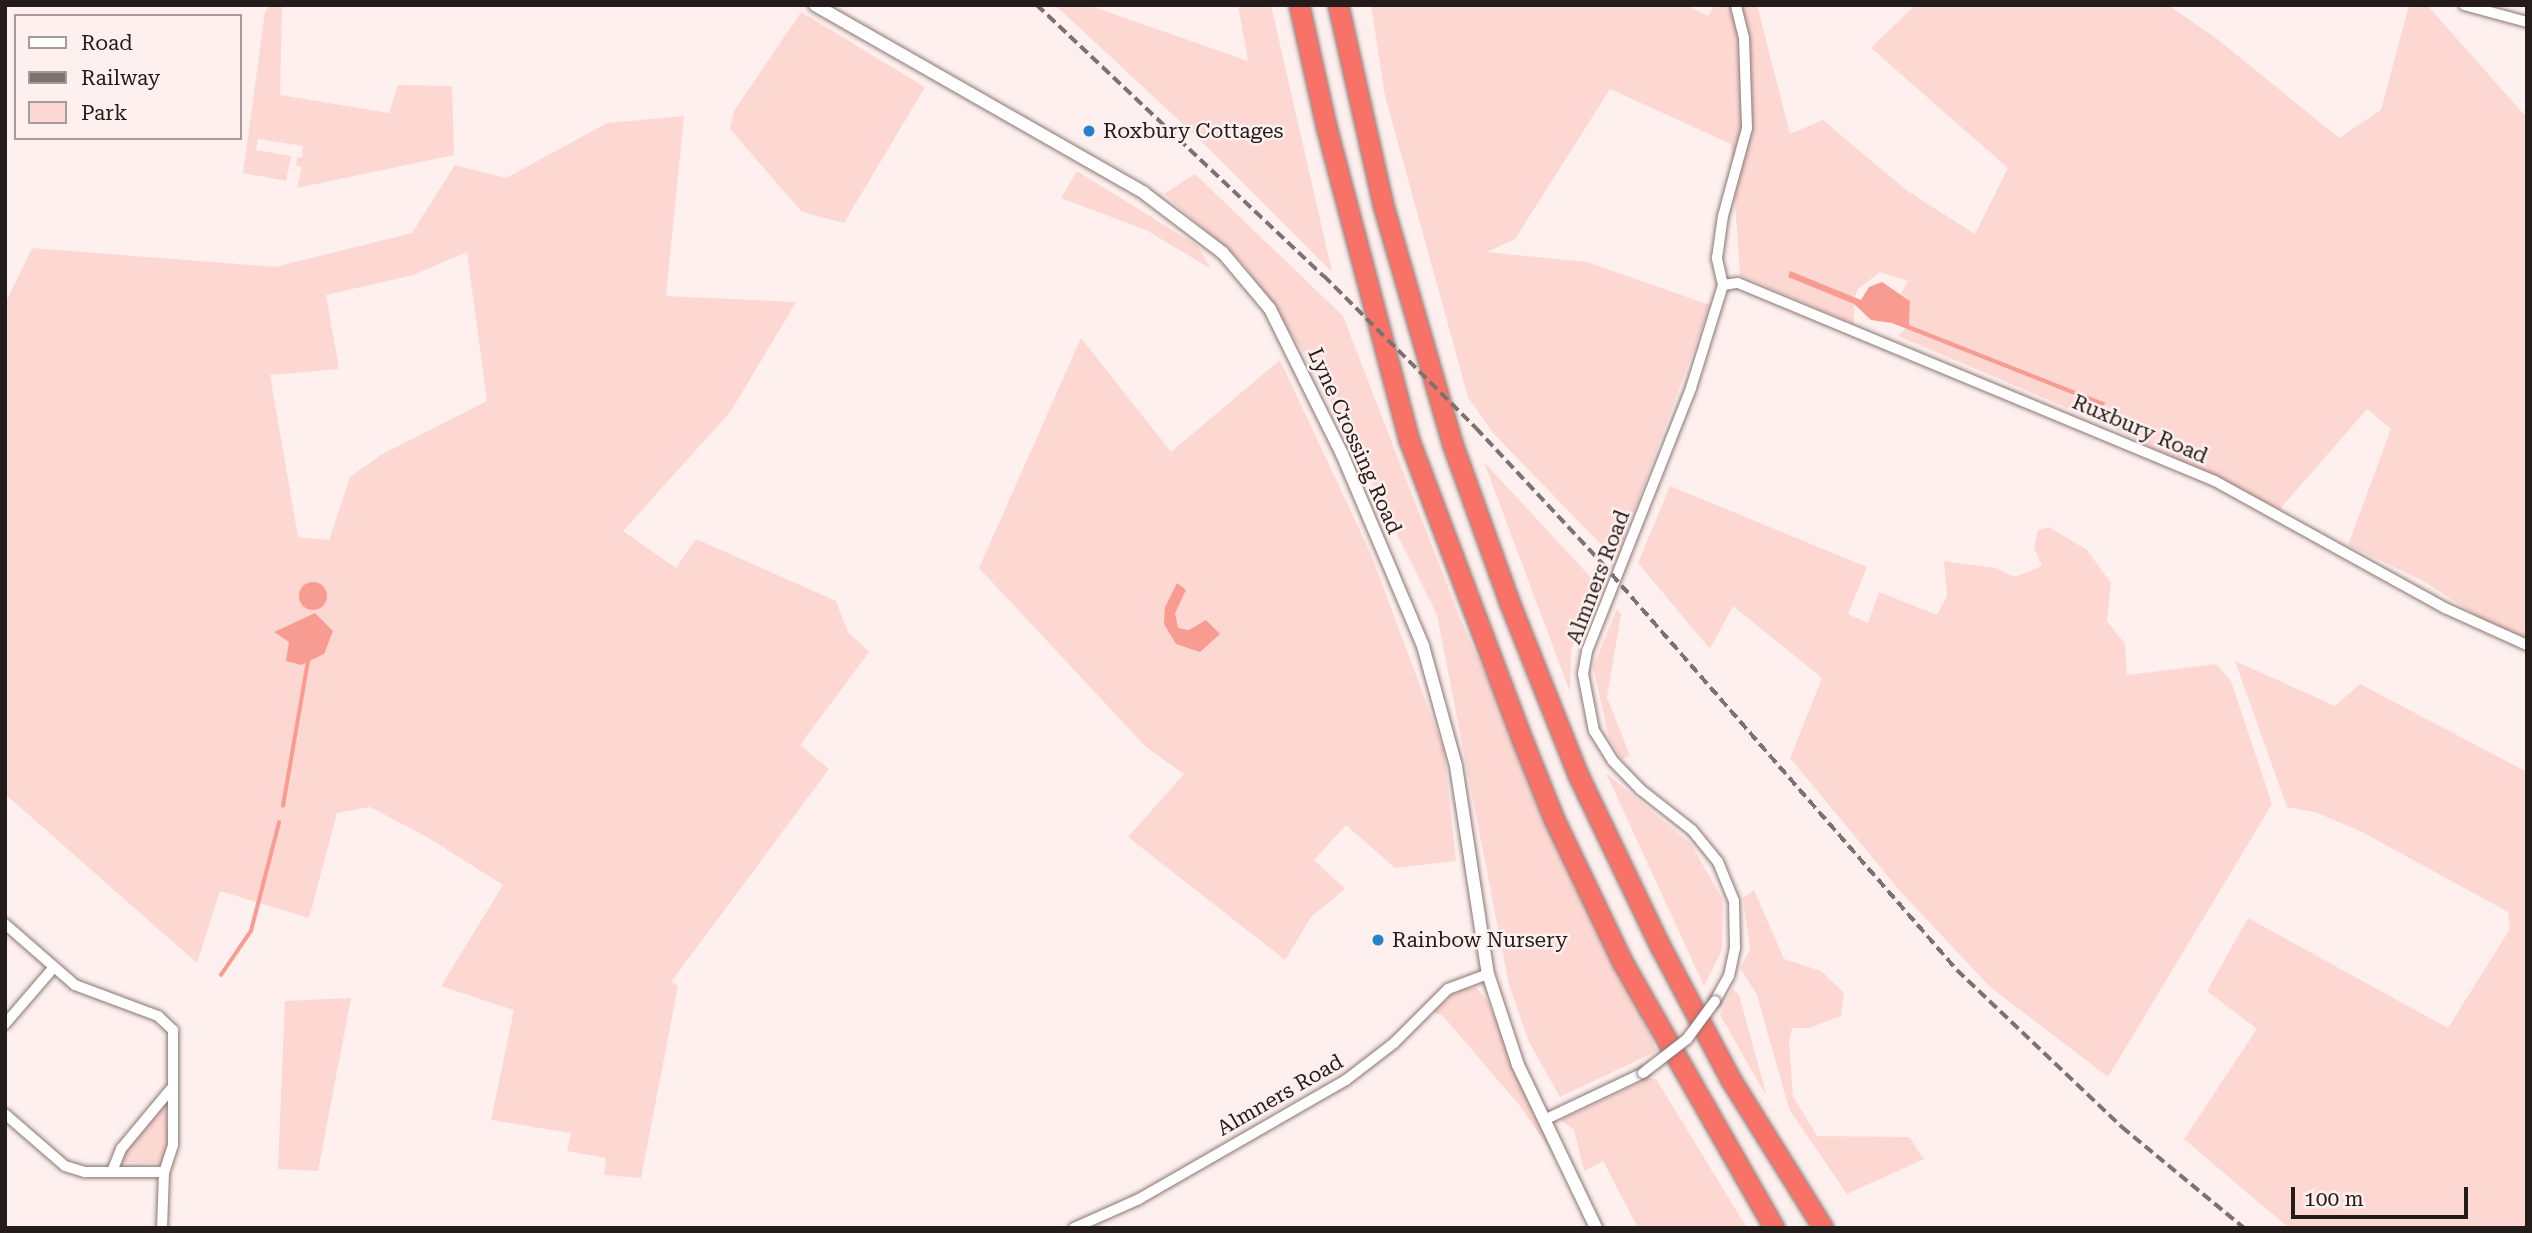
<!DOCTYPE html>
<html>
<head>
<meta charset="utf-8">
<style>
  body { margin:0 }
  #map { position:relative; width:2532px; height:1233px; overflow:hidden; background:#fdf0ee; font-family:"Roboto Serif",serif }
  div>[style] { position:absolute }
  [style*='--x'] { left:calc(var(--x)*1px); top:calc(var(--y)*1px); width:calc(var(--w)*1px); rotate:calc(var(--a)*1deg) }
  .green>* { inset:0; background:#fdd8d3 }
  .water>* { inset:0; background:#f89c92 }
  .round { border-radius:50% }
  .stream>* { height:3.5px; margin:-1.75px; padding:0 1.75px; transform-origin:1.75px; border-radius:1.75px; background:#f89c92 }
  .roads { filter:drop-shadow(0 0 2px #8a7673) drop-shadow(0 0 2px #8a7673) }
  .minor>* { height:10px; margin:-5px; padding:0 5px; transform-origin:5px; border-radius:5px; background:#fff }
  .tertiary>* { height:12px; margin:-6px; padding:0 6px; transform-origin:6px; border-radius:6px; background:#fff }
  .motorway>* { height:19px; margin:-9.5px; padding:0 9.5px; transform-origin:9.5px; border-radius:9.5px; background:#f97267 }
  .rail>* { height:3.5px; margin-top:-1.75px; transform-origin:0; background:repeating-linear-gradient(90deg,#7c7270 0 10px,transparent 0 15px) }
  .bridges { filter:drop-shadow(0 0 2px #8a7673) drop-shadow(0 0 2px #8a7673) }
  .minor-bridge>* { height:10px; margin:-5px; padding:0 5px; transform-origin:5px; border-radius:5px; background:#fff }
  .dots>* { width:19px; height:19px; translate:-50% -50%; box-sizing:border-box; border:4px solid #fdf0ee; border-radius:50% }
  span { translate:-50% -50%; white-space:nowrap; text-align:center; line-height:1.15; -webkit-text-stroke:5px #fdf0ee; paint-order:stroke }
  .poi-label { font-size:21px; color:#231c1a }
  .left { translate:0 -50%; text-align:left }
  .street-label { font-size:21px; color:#231c1a }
  .frame { position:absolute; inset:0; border:7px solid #231c1a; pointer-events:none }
  .legend { position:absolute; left:14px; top:14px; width:228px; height:126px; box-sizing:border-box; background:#fdf0ee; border:2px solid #a69b99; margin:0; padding:9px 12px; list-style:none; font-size:21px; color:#231c1a }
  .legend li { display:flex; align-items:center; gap:14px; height:35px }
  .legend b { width:35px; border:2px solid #a69b99 }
  .scale { position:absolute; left:2291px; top:1187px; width:177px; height:32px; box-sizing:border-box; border:4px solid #231c1a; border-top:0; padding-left:9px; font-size:21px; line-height:24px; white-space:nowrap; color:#231c1a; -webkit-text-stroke:5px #fdf0ee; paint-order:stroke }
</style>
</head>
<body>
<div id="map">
  <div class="green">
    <i style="clip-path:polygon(270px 5px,282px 5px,280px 95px,389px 113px,398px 85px,452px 86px,454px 155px,297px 188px,302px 167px,296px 166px,297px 158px,302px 157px,303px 146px,258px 139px,256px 150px,291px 156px,286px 181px,243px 173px,265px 12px)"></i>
    <i style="clip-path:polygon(1055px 5px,1088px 5px,1248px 61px,1238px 5px,1271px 5px,1332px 272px,1198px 138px)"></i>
    <i style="clip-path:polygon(1371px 5px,1686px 5px,1708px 16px,1715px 5px,1757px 5px,1790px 134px,1823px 120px,1906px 190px,1975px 234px,2008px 168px,1871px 48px,1915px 5px,2168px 5px,2216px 38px,2339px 138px,2381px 110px,2409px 5px,2427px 5px,2527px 118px,2527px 638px,2498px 630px,2425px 582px,2348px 545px,2391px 429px,2367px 409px,2280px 509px,2105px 424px,1898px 336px,1909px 325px,1910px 301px,1901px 293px,1908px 281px,1880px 272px,1858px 289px,1854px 299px,1790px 271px,1788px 277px,1854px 304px,1854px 324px,1740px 275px,1731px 144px,1610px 89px,1515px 239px,1487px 252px,1587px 262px,1710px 305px,1616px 560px,1493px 433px,1468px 397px,1385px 96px)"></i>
    <i style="clip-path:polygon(801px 12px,925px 87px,844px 223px,802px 212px,730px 129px,734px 111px)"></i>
    <i style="clip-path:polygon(evenodd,684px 116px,666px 296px,796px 302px,731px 411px,623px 531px,676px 568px,696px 539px,836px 601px,848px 632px,869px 652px,800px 745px,829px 769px,671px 982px,678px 986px,641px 1178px,604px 1175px,606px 1158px,567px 1151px,571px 1133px,491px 1120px,514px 1010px,441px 986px,503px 885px,427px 837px,370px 807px,337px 813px,309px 918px,220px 891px,197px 963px,5px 794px,5px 304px,32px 248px,275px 267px,412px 233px,455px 165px,506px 178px,607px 123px,684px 116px,467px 252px,487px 401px,381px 455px,350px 477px,329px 540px,298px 537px,270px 375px,339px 369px,326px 295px,413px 275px,467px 252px)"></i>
    <i style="clip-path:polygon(1077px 171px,1198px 246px,1211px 269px,1146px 230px,1061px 198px)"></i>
    <i style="clip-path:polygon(1195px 174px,1343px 316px,1461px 621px,1657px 1051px,1560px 1097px,1529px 1042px,1509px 985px,1437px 615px,1315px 369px,1244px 264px,1164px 194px)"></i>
    <i style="clip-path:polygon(1081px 338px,1171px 452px,1280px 360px,1371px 554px,1444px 750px,1456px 861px,1395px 868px,1346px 825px,1314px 860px,1345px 889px,1311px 917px,1285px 960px,1128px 837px,1184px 774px,1147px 748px,979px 568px)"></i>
    <i style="clip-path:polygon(1484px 462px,1595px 582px,1571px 651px,1570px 692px)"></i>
    <i style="clip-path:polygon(1670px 486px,1867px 567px,1848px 614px,1868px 623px,1879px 592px,1937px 615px,1947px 596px,1944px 561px,1996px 568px,2015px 577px,2042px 566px,2034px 548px,2038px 530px,2049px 527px,2087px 550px,2111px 583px,2107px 621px,2125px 644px,2127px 675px,2216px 664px,2231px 681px,2272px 804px,2108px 1077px,1990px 987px,1901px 892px,1790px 758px,1822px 678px,1733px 606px,1710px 649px,1638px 563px)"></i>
    <i style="clip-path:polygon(1617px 609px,1621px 615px,1607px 697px,1630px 756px,1622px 759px,1609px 738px,1593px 667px)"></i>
    <i style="clip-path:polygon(2235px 661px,2335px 706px,2360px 684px,2527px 772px,2527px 1228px,2289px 1228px,2184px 1139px,2257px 1029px,2207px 991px,2248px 918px,2448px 1028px,2510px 929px,2508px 912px,2360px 831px,2315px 812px,2287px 807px)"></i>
    <i style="clip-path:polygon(1606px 773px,1691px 844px,1723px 900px,1722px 950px,1704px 986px)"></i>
    <i style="clip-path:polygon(1754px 890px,1784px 959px,1821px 971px,1844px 993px,1841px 1016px,1809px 1028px,1792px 1028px,1789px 1041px,1793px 1096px,1817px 1136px,1909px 1137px,1924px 1159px,1847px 1194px,1789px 1109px,1757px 995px,1740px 968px,1750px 949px,1743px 898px)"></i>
    <i style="clip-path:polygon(1476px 988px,1487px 1000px,1553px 1154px,1520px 1106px,1443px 1016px,1432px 1011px,1461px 989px)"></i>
    <i style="clip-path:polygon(1732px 989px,1739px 995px,1767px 1097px,1720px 1015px)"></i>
    <i style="clip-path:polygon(351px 998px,318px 1171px,278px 1169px,285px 1001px)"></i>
    <i style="clip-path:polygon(1648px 1079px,1656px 1079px,1747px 1228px,1638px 1228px,1603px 1161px,1584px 1171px,1574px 1130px,1561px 1120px)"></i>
    <i style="clip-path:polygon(166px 1101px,169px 1152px,164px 1163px,123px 1162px,123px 1154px)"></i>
  </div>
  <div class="water">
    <i style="clip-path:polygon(1790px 271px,1861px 300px,1869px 287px,1882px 282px,1910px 301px,1909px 325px,2106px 403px,2102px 406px,1892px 323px,1871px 320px,1854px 304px,1788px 277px)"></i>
    <i class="round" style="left:299px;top:582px;width:28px;height:28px"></i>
    <i style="clip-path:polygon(1177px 583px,1186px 590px,1175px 613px,1178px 628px,1189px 630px,1206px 620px,1220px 634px,1200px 652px,1176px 644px,1164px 624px,1165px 607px)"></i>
    <i style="clip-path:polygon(315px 613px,333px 631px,324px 654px,301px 665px,286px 661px,289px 642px,274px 632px)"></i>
  </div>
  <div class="stream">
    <i style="--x:283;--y:806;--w:146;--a:-80.2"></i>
    <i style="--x:221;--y:975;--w:53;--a:-55.7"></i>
    <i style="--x:251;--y:931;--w:112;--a:-75.5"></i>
  </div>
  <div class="roads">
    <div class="minor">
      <i style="--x:2464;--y:5;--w:65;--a:15.1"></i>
      <i style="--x:1723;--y:285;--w:15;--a:-8"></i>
      <i style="--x:1738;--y:283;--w:516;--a:22.54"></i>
      <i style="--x:2215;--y:481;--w:263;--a:28.9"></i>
      <i style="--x:2445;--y:608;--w:90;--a:24.3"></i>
      <i style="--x:5;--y:924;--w:93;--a:41.1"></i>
      <i style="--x:75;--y:985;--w:89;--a:20.5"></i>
      <i style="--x:158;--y:1016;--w:21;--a:43"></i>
      <i style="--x:173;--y:1030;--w:115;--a:90"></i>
      <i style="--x:173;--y:1145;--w:28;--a:108"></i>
      <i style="--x:164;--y:1172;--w:56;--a:92"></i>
      <i style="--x:1715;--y:1001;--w:29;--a:-61"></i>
      <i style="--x:1729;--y:976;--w:29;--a:-78"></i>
      <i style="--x:1735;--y:948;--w:47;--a:-91.2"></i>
      <i style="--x:1734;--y:901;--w:42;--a:-112.3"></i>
      <i style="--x:1718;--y:862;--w:41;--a:-129.1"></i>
      <i style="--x:1692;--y:830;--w:65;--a:-141.9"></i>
      <i style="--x:1641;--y:790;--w:40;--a:-134"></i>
      <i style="--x:1613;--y:761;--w:36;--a:-122"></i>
      <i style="--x:1594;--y:731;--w:58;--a:-100.9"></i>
      <i style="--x:1583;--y:674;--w:23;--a:-80"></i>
      <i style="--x:1587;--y:651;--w:283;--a:-68.4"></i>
      <i style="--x:1691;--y:388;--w:108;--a:-72.7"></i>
      <i style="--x:1723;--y:285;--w:28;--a:-103"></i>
      <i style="--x:1717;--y:258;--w:42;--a:-81.9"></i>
      <i style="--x:1723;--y:216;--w:91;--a:-74.7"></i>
      <i style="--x:1747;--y:128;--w:90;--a:-91.9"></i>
      <i style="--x:1744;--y:38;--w:34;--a:-104"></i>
      <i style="--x:5;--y:1024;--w:75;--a:-49.3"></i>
      <i style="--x:5;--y:1114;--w:79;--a:40.9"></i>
      <i style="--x:65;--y:1166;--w:21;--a:17"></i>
      <i style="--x:85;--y:1172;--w:79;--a:0"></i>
      <i style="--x:1544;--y:1120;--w:110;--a:-25.4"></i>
      <i style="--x:113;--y:1169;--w:22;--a:-68"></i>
      <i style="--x:121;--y:1149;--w:78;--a:-50.2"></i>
      <i style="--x:1074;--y:1228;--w:71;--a:-24"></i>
      <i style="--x:1139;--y:1199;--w:239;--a:-29.9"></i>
      <i style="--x:1346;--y:1080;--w:61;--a:-37.6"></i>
      <i style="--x:1394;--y:1043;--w:76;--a:-45"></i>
      <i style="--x:1448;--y:989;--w:43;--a:-20.6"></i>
    </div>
    <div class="tertiary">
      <i style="--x:815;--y:5;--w:379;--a:29.7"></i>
      <i style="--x:1144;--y:193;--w:99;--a:37.2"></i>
      <i style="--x:1223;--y:253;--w:73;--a:50"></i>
      <i style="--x:1270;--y:309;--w:162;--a:63.6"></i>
      <i style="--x:1342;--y:454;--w:208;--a:67.1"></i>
      <i style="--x:1423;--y:646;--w:124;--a:74.6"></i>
      <i style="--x:1456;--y:766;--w:210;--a:81.3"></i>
      <i style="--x:1488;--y:974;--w:96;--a:71.8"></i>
      <i style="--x:1518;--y:1065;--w:181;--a:64.4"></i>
    </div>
    <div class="motorway">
      <i style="--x:1299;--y:5;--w:124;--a:77.4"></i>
      <i style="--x:1326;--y:126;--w:325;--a:75.2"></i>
      <i style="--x:1409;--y:440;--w:325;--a:69.3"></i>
      <i style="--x:1524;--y:744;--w:81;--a:68.2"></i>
      <i style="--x:1554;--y:819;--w:160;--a:64.4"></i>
      <i style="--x:1623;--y:963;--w:305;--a:60.3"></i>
      <i style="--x:1338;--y:5;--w:205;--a:77.3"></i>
      <i style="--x:1383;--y:205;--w:248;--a:73.8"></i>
      <i style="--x:1452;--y:443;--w:171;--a:70.2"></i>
      <i style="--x:1510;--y:604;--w:184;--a:68.3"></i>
      <i style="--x:1578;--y:775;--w:190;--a:64.4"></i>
      <i style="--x:1660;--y:946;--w:152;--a:62.1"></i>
      <i style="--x:1731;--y:1080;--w:174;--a:58.1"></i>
    </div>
  </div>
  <div class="rail">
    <i style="--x:1037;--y:5;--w:395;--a:43.4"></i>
    <i style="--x:1324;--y:276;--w:215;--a:45"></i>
    <i style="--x:1476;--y:428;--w:185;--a:47"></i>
    <i style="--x:1602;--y:563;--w:540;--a:48.9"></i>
    <i style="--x:1957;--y:970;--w:228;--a:43.6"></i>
    <i style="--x:2122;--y:1127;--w:158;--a:39.6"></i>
  </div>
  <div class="bridges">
    <div class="minor-bridge">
      <i style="--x:1643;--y:1073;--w:56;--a:-37.7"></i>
      <i style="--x:1687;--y:1039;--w:47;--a:-53.6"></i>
    </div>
  </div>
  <div class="dots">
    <i style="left:1089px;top:131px;background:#2382ce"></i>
    <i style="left:1378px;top:940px;background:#2382ce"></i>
  </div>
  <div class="poi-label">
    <span class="left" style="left:1103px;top:131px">Roxbury Cottages</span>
    <span class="left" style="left:1392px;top:940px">Rainbow Nursery</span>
  </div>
  <div class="street-label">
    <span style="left:2140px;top:429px;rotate:23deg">Ruxbury Road</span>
    <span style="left:1355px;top:441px;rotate:66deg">Lyne Crossing Road</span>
    <span style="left:1598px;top:577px;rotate:-69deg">Almners Road</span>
    <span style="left:1280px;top:1095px;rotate:-30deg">Almners Road</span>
  </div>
  <div class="frame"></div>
  <ul class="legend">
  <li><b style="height:9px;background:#fff"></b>Road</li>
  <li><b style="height:9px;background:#7c7270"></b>Railway</li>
  <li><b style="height:19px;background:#fdd8d3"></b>Park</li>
  </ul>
  <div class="scale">100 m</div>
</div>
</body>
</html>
